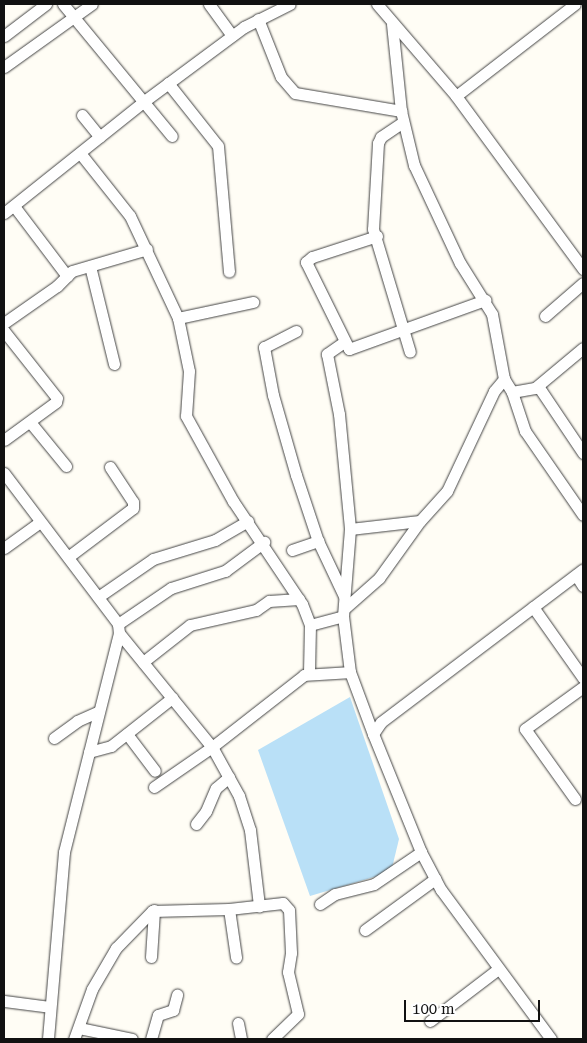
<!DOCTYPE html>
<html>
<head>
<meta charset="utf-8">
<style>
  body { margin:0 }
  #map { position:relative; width:587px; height:1043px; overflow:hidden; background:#fffdf5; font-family:"Roboto Serif",serif }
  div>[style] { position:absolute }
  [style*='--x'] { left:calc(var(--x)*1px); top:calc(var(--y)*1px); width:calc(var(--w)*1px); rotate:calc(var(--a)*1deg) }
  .water>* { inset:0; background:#b9e0f7 }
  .roads { filter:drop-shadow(0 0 1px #444) drop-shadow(0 0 1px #444) }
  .minor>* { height:11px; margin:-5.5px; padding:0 5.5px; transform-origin:5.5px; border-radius:5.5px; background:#fff }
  span { translate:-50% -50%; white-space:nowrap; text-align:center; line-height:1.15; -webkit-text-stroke:5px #fff; paint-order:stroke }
  .frame { position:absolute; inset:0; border:5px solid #111; pointer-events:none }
  .scale { position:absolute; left:404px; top:1000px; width:136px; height:22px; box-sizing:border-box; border:2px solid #111; border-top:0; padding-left:6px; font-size:15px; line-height:18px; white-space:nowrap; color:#111; -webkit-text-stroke:4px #fff; paint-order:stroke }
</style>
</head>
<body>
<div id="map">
  <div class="water">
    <i style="clip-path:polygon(350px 697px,399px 839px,391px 872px,310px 896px,258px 750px)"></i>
  </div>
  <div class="roads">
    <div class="minor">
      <i style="--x:63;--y:4;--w:171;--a:50.5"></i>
      <i style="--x:209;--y:4;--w:39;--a:54"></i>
      <i style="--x:377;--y:4;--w:121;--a:49.3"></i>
      <i style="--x:456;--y:96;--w:215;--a:53.7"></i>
      <i style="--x:258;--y:19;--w:62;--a:68.4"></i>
      <i style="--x:281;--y:77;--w:21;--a:49"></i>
      <i style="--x:295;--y:93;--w:108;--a:9.6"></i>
      <i style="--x:392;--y:24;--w:87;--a:84.1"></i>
      <i style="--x:401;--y:111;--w:56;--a:76.5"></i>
      <i style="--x:414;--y:165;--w:108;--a:64.9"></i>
      <i style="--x:460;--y:263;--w:60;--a:57.9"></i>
      <i style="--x:492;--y:314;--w:66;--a:79.5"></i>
      <i style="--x:504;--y:379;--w:15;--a:58"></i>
      <i style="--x:512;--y:392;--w:41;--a:71.6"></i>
      <i style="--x:525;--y:431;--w:102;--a:55.4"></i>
      <i style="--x:4;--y:36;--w:53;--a:-37.3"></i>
      <i style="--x:4;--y:67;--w:108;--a:-35.6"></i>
      <i style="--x:168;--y:83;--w:80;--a:51.6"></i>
      <i style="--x:218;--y:146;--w:126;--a:85"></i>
      <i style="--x:456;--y:96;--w:150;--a:-37.7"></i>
      <i style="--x:82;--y:115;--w:28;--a:51"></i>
      <i style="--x:403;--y:122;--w:27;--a:146"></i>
      <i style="--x:381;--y:137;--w:7;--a:117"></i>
      <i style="--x:378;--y:143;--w:86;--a:93.3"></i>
      <i style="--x:373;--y:229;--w:128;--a:73.3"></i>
      <i style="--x:80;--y:153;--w:80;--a:51.6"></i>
      <i style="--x:130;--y:216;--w:113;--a:64.8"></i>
      <i style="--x:178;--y:318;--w:54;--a:78.3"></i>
      <i style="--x:189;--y:371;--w:45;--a:93.8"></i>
      <i style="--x:186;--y:416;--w:97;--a:61.1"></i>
      <i style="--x:233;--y:501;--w:124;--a:56.2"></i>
      <i style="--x:302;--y:604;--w:22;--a:69"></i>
      <i style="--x:310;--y:625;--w:48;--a:91.2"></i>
      <i style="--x:14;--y:206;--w:88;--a:52.9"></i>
      <i style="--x:4;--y:213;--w:178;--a:-38.6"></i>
      <i style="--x:143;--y:102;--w:126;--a:-36.6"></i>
      <i style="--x:244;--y:27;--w:51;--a:-26.6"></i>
      <i style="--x:377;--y:236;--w:68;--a:162.1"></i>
      <i style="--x:312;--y:257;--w:8;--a:140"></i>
      <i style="--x:306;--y:262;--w:97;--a:63.7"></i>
      <i style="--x:349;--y:349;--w:145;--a:-19.8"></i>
      <i style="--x:90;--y:266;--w:101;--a:76.2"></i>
      <i style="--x:545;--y:316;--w:50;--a:-41"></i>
      <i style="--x:178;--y:318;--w:77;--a:-12"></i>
      <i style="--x:4;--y:323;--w:65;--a:-34.9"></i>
      <i style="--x:57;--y:286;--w:21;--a:-45"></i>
      <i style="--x:72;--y:271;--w:78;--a:-16.3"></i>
      <i style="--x:4;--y:331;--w:85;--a:51.7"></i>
      <i style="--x:57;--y:398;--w:4;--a:104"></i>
      <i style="--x:56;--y:402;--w:64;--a:143.8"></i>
      <i style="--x:296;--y:331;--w:36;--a:153"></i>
      <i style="--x:264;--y:347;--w:49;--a:79.4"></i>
      <i style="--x:273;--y:395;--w:83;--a:74"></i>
      <i style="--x:296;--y:475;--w:70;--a:71.6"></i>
      <i style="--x:318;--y:541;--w:61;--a:64.7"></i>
      <i style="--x:344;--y:342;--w:21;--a:145"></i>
      <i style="--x:327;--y:354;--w:61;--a:78.7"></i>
      <i style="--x:339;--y:414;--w:116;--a:84.5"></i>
      <i style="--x:350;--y:529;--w:87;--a:94.6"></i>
      <i style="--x:343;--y:616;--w:56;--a:82.9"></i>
      <i style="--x:350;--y:672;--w:66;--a:69.6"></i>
      <i style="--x:538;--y:386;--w:81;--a:56.1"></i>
      <i style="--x:512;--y:392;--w:23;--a:-10"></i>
      <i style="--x:535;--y:388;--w:62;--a:-39.8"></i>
      <i style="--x:30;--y:422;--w:57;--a:50.7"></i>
      <i style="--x:4;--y:473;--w:189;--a:52.9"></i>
      <i style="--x:118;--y:624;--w:9;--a:84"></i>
      <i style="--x:119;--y:633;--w:226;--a:104.1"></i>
      <i style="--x:64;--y:852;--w:188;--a:94.9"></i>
      <i style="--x:350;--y:529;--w:70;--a:-6.5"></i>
      <i style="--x:4;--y:548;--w:44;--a:-35.8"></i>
      <i style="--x:292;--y:550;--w:28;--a:-19"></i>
      <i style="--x:68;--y:557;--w:81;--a:-37"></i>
      <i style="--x:133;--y:508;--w:6;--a:-90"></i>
      <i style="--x:133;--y:502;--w:42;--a:-123.3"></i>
      <i style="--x:576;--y:575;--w:13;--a:58"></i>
      <i style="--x:98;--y:597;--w:67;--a:-34.6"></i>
      <i style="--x:153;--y:559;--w:65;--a:-17"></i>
      <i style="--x:215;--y:540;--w:38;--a:-30"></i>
      <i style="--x:533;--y:607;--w:87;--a:54.8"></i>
      <i style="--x:344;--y:609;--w:47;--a:-41.5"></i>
      <i style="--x:379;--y:578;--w:70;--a:-54.3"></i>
      <i style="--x:420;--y:521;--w:40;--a:-48"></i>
      <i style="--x:447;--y:491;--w:110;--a:-64.8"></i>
      <i style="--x:494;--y:391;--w:16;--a:-50"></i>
      <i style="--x:118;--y:624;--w:64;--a:-34.2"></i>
      <i style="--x:171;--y:588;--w:57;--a:-17.5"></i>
      <i style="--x:225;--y:571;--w:49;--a:-36.6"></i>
      <i style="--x:310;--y:625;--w:34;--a:-15"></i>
      <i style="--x:119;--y:633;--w:147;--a:50.8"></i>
      <i style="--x:212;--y:747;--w:56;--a:61.1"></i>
      <i style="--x:239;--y:796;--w:36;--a:72"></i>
      <i style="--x:250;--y:830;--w:77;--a:83.2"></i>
      <i style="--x:143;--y:662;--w:60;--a:-38.2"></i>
      <i style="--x:190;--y:625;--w:68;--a:-12.8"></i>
      <i style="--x:256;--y:610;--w:16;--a:-35"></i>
      <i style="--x:269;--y:601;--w:30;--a:-4"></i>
      <i style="--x:127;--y:734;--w:46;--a:52.9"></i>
      <i style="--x:54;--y:738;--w:29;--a:-36"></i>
      <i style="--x:77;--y:721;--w:24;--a:-24"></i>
      <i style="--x:89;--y:752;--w:23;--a:-15"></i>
      <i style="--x:111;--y:746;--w:78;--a:-38.2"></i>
      <i style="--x:154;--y:787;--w:70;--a:-34.6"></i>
      <i style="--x:212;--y:747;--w:117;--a:-38"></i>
      <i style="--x:304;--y:675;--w:46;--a:-3.7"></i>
      <i style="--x:575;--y:799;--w:86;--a:-125.5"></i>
      <i style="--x:525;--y:729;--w:72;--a:-35.9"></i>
      <i style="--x:196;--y:824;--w:16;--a:-52"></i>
      <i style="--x:206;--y:811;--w:25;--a:-67"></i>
      <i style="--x:216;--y:788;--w:17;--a:-40"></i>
      <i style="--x:320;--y:904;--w:18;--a:-34"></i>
      <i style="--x:335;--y:894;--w:40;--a:-14.4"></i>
      <i style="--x:374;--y:884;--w:57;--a:-34.2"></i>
      <i style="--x:229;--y:909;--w:49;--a:81.7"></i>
      <i style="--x:365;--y:930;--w:87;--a:-36.1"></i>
      <i style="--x:151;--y:957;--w:47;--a:-86.3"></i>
      <i style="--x:4;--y:1001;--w:46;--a:7.4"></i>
      <i style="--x:430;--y:1021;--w:86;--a:-37.4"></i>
      <i style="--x:238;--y:1023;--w:16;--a:79"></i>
      <i style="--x:79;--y:1028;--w:54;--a:11.7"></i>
      <i style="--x:74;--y:1039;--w:53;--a:-70.2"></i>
      <i style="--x:92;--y:989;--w:48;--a:-59.7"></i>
      <i style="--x:116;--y:948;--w:52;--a:-45.8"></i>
      <i style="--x:152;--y:911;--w:77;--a:-1.5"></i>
      <i style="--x:229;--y:909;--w:54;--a:-6.3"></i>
      <i style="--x:283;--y:903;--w:9;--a:49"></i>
      <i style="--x:289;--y:910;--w:43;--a:87.3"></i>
      <i style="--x:291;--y:953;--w:19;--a:99"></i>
      <i style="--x:288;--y:972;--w:43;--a:76.6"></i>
      <i style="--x:298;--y:1014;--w:36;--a:136"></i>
      <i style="--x:151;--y:1039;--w:25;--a:-74"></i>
      <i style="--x:158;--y:1015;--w:16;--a:-18"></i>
      <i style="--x:173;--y:1010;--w:16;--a:-75"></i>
      <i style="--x:551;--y:1039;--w:185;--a:-126.4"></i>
      <i style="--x:441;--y:890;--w:43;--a:-117.8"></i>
      <i style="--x:421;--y:852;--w:127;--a:-112.1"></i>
      <i style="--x:373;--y:734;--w:14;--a:-56"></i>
      <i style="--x:381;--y:722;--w:253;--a:-37.1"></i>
    </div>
  </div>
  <div class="frame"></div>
  <div class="scale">100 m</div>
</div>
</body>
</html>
